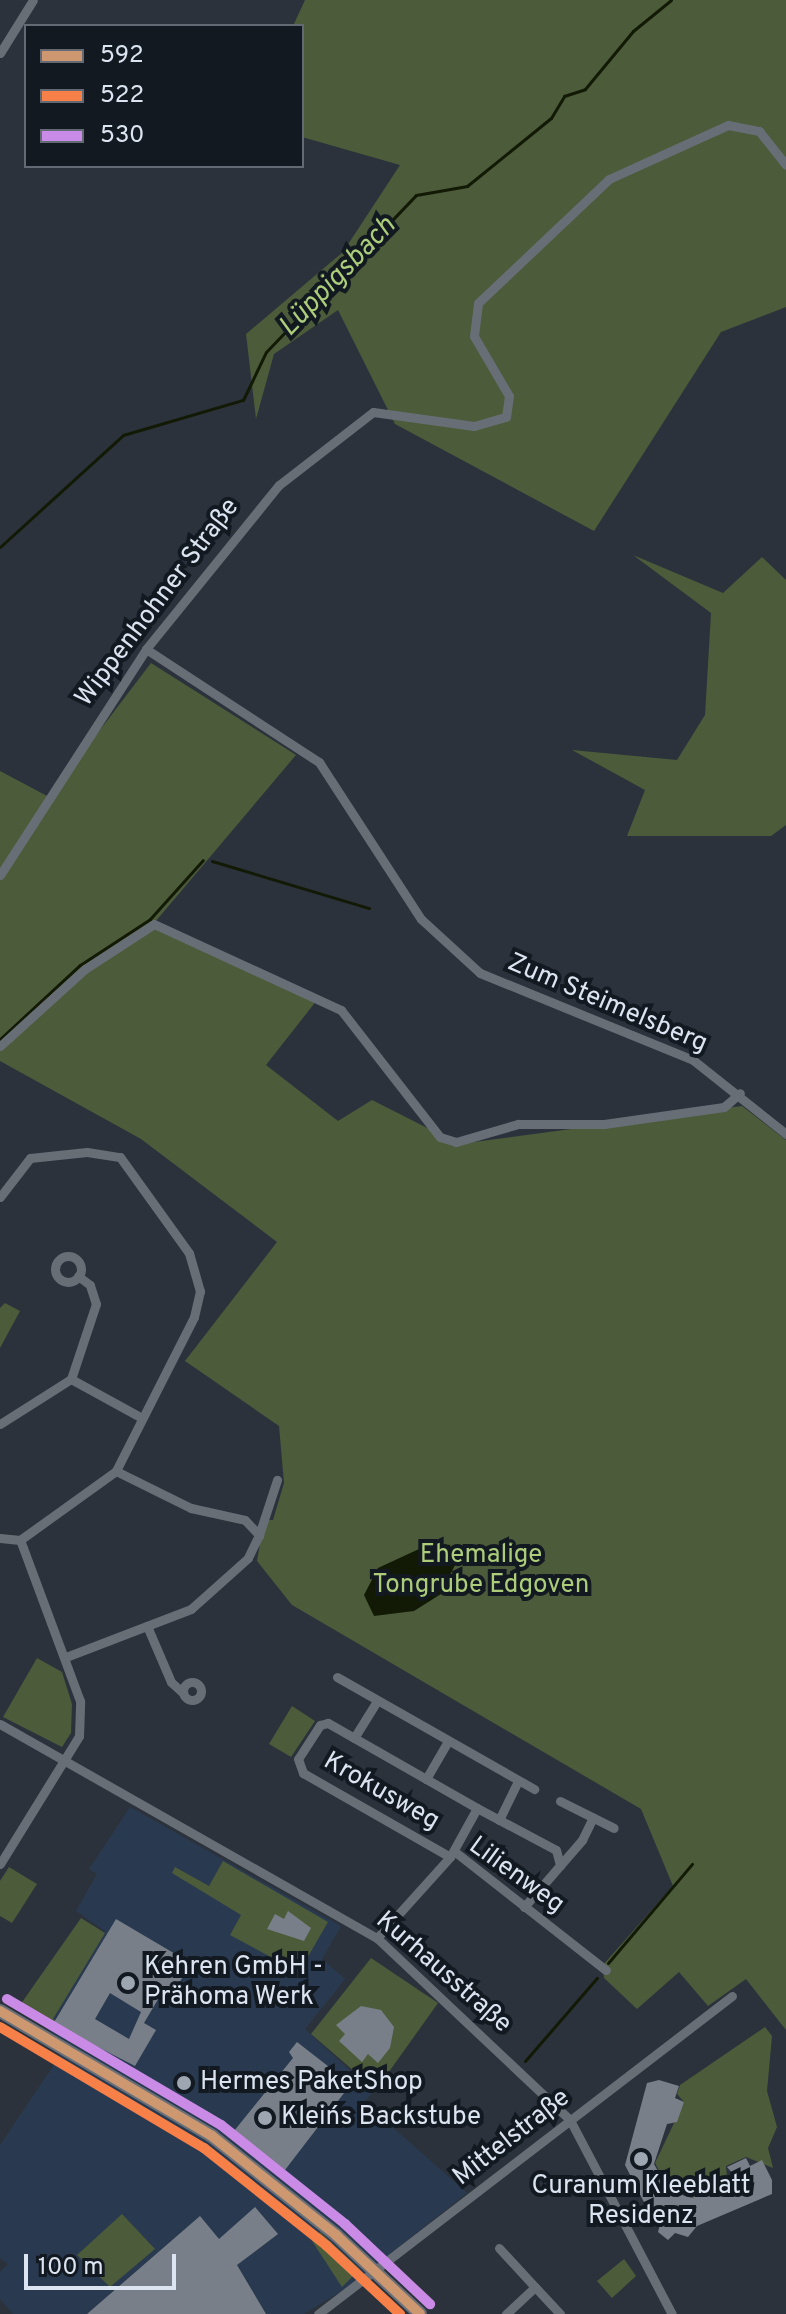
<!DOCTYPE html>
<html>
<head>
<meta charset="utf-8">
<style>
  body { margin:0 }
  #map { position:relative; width:786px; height:2314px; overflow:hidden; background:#2b323c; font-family:Overpass,sans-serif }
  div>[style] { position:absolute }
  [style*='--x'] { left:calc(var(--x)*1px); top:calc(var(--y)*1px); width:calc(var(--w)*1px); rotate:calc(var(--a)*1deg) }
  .built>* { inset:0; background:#293a50 }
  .green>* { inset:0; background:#4c5b39 }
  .water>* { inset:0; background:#121a05 }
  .stream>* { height:3px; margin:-1.5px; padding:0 1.5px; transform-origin:1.5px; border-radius:1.5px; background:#121a05 }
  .building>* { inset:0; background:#787f88 }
  .minor>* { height:9px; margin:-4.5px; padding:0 4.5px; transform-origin:4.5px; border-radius:4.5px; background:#686e76 }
  .minor>.ring { margin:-4.5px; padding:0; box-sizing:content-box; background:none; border:9px solid #686e76; border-radius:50% }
  .secondary>* { height:14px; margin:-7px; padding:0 7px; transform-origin:7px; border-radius:7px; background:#6a7079 }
  .bus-1>* { height:10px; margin:-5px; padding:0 5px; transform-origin:5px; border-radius:5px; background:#cd976f }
  .bus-2>* { height:10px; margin:-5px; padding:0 5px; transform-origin:5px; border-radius:5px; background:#f78048 }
  .bus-3>* { height:10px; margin:-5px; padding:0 5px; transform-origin:5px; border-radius:5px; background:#ca8be6 }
  .dots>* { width:22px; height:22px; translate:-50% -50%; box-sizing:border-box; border:4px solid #131921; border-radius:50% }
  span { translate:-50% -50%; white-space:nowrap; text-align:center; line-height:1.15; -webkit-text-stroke:8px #131921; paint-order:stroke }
  .street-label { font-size:26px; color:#dbe4f0 }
  .park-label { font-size:26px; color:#accc7a }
  .poi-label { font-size:26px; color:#dbe4f0 }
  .left { translate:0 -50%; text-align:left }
  .water-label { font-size:28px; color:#accd7b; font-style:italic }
  .legend { position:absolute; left:24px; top:24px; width:280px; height:144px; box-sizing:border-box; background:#131921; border:2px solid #636a74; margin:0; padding:10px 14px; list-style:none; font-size:24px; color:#dbe4f0 }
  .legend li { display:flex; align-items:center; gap:16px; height:40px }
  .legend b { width:40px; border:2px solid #636a74 }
  .scale { position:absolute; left:24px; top:2254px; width:152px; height:36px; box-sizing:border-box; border:4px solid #dbe4f0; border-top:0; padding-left:10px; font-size:24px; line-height:28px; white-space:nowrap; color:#dbe4f0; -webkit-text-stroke:6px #131921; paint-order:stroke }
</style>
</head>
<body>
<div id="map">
  <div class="built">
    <i style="clip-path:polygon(130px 1807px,341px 1926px,322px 1959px,345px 1979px,305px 2029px,373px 2092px,364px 2102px,467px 2193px,351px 2285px,304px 2314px,13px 2314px,0 2299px,0 2272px,8px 2264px,0 2258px,0 2145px,68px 2044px,47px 2029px,105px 1931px,76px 1911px,97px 1874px,89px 1869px)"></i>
  </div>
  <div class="green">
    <i style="clip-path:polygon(305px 0,786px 0,786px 307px,721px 332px,594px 531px,395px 424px,338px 310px,274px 354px,256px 419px,246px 334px,343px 252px,400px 165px,302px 137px,302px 26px,293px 26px)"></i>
    <i style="clip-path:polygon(633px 555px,723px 593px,762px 557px,786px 580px,786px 825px,771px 836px,627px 836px,645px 790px,572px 750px,677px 760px,705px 715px,711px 613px)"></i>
    <i style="clip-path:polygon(151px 663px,296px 755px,155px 922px,317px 1000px,266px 1065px,338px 1121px,372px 1100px,459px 1144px,742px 1106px,786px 1140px,786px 2030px,746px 1979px,708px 2006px,679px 1972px,637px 2009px,604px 1978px,603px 1965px,673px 1886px,641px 1809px,292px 1605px,257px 1561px,264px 1520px,273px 1520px,284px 1483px,279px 1426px,185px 1361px,277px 1242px,141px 1139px,0 1061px,0 771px,49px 797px)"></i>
    <i style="clip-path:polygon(5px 1303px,20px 1311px,0 1348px,0 1308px)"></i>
    <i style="clip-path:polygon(37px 1658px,62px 1672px,72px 1704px,71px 1733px,62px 1747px,3px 1717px)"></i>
    <i style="clip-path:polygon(292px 1706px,315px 1721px,291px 1757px,269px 1744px)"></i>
    <i style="clip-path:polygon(223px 1861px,328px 1922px,306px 1960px,284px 1964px,230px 1935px,241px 1915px,172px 1873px,175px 1867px,209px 1886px)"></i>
    <i style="clip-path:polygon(9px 1867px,37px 1884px,12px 1923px,0 1916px,0 1881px)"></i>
    <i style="clip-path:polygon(81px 1918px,105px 1933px,53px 2019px,116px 2058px,112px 2064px,18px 2008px)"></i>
    <i style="clip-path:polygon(371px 1958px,438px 2003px,376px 2090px,311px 2034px)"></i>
    <i style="clip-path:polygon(765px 2027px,772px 2036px,767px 2091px,777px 2127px,768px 2148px,773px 2168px,746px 2157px,726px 2166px,727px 2178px,692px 2198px,669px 2190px,655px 2163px,684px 2102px,677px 2094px,680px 2085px)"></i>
    <i style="clip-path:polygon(122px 2214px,155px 2249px,110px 2287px,77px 2255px)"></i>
    <i style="clip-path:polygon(320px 2232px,360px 2269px,342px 2287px,312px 2241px)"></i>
    <i style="clip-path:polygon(624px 2259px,636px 2276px,612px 2298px,597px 2281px)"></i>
  </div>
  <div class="water">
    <i style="clip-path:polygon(432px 1543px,450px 1545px,455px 1565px,441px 1594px,414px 1611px,374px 1616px,364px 1595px,378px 1568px)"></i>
  </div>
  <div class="stream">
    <i style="--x:0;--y:547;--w:166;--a:-42.3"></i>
    <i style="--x:123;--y:435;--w:125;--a:-16.3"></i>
    <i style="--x:243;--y:400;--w:53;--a:-64.4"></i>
    <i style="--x:266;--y:352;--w:217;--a:-46.3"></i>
    <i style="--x:416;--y:195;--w:52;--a:-10"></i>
    <i style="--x:467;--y:186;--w:108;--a:-39"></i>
    <i style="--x:551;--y:118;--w:26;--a:-59"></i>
    <i style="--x:564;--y:96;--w:22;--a:-18"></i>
    <i style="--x:585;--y:89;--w:75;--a:-50.4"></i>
    <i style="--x:633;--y:31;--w:49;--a:-39.2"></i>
    <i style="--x:212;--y:861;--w:164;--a:16.7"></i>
    <i style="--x:0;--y:1039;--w:109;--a:-42.8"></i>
    <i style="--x:80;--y:965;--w:84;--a:-33.3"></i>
    <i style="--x:150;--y:919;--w:79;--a:-48.1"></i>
    <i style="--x:608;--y:1963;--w:130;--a:-49.7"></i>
    <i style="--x:525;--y:2061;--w:110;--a:-49.1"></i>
  </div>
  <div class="building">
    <i style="clip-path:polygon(288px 1911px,311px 1928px,304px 1941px,267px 1929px,275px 1914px,284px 1919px)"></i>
    <i style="clip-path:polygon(evenodd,116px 1919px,177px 1955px,171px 1965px,185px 1973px,169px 2001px,160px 1996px,144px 2023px,156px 2030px,135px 2066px,53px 2024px,116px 1919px,110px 1993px,141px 2012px,129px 2039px,95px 2019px,110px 1993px)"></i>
    <i style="clip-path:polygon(361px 2006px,381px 2010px,394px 2027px,390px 2048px,378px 2063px,368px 2054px,362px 2062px,339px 2041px,345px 2034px,336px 2025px)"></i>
    <i style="clip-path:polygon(297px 2042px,351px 2084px,285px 2170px,234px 2131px,293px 2058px,289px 2052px)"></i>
    <i style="clip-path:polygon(659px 2080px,679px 2086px,675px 2098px,684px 2102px,677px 2122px,667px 2124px,654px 2164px,669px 2191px,692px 2198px,734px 2175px,727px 2167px,746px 2158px,750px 2166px,762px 2160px,772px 2180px,772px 2194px,697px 2226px,688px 2237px,675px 2233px,668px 2240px,658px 2232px,662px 2217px,649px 2212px,625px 2165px,647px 2083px)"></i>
    <i style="clip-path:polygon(255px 2207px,278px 2234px,237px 2265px,266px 2314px,87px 2314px,200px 2216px,219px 2239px)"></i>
  </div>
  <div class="minor">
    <i style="--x:0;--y:53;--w:62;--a:-58.1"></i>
    <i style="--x:146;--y:649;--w:207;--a:33.2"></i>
    <i style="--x:319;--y:762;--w:187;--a:57"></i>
    <i style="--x:421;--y:919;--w:80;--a:42.5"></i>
    <i style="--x:480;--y:973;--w:230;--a:22.2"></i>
    <i style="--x:693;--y:1060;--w:119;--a:38.5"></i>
    <i style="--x:0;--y:875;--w:269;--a:-57.1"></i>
    <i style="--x:146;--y:649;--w:211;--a:-51"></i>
    <i style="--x:279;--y:485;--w:119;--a:-37.8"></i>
    <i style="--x:373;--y:412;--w:102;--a:7.9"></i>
    <i style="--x:474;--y:426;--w:33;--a:-16"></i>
    <i style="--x:506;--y:417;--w:21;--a:-82"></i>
    <i style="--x:509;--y:396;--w:69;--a:-120.3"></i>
    <i style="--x:474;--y:336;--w:33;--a:-83"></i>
    <i style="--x:478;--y:303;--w:180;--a:-43.4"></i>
    <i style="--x:609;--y:179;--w:131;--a:-24.4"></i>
    <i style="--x:728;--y:125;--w:32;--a:11"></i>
    <i style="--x:759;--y:131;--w:43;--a:51.5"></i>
    <i style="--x:0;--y:1046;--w:115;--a:-42.2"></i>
    <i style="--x:85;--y:969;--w:82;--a:-33.1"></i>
    <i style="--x:154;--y:924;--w:206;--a:24.7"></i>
    <i style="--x:341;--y:1010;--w:161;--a:52.1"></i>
    <i style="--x:440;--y:1137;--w:17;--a:17"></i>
    <i style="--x:456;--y:1142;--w:65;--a:-16.2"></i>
    <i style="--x:518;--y:1124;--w:86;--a:0"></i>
    <i style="--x:604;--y:1124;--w:121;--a:-8.1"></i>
    <i style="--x:724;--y:1107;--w:21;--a:-41"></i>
    <i style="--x:0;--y:1197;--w:49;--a:-52.4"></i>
    <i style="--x:30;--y:1158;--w:57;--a:-6"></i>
    <i style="--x:87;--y:1152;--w:33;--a:9"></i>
    <i style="--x:120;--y:1157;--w:118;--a:54.3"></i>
    <i style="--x:189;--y:1253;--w:40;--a:74"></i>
    <i style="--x:200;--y:1291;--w:27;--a:103"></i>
    <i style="--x:194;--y:1317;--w:173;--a:116.9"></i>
    <i style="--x:116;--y:1471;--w:84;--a:26.3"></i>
    <i style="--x:191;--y:1508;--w:55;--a:12.5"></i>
    <i style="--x:245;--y:1520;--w:21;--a:47"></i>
    <i style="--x:259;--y:1535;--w:25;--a:116"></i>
    <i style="--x:248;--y:1558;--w:76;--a:138.2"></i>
    <i style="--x:191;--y:1609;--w:134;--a:159"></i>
    <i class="ring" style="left:55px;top:1256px;width:17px;height:17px"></i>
    <i style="--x:71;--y:1379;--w:81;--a:28.8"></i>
    <i style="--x:0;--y:1424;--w:84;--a:-32.4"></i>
    <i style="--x:71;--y:1379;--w:79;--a:-71.6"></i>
    <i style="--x:96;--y:1304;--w:20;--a:-108"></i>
    <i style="--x:90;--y:1285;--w:15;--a:-143"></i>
    <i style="--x:259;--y:1535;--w:58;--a:-71.9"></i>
    <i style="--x:0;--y:1538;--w:20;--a:6"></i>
    <i style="--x:20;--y:1540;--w:118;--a:-35.7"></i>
    <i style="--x:147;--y:1626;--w:61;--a:66.8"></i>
    <i style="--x:171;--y:1682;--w:15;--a:42"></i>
    <i style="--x:337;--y:1677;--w:227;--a:29.6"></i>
    <i class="ring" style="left:183px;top:1682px;width:9px;height:9px"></i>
    <i style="--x:0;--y:1724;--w:434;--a:29.6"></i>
    <i style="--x:377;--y:1938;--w:265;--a:43.3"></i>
    <i style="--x:570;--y:2120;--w:219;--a:62.3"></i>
    <i style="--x:354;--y:1738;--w:44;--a:-58.1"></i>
    <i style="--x:426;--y:1779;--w:44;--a:-59.9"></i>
    <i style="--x:560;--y:1801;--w:60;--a:26.6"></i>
    <i style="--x:477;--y:1808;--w:89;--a:28"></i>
    <i style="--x:556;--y:1850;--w:16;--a:75"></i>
    <i style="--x:499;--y:1820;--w:43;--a:-64"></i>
    <i style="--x:454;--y:1851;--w:193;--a:38.1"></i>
    <i style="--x:0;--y:1864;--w:150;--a:-58.3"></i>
    <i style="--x:79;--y:1736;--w:35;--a:-88"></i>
    <i style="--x:80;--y:1701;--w:172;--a:-110.4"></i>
    <i style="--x:524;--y:1907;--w:89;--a:-49.1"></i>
    <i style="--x:582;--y:1840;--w:25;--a:-64"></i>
    <i style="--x:377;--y:1938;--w:109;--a:-48"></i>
    <i style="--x:450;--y:1857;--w:56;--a:-61.1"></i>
    <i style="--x:477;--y:1808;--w:172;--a:-150.3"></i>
    <i style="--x:328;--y:1723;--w:8;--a:166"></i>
    <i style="--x:320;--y:1725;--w:40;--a:122.9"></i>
    <i style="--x:298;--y:1759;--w:15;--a:70"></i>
    <i style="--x:303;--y:1773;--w:169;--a:29.7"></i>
    <i style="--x:499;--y:2248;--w:53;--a:47.3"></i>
    <i style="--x:535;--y:2287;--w:40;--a:137"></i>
    <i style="--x:535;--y:2287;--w:37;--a:47"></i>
    <i style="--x:318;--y:2314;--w:522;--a:-37.53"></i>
  </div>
  <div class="secondary">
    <i style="--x:0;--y:2011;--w:246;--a:30.5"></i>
    <i style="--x:212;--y:2136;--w:159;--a:38.6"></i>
    <i style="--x:336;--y:2235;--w:115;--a:43.2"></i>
  </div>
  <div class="bus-1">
    <i style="--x:0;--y:2011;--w:246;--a:30.5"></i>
    <i style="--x:212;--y:2136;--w:159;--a:38.6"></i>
    <i style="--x:336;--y:2235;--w:115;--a:43.2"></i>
  </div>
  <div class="bus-2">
    <i style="--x:0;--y:2027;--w:237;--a:30.7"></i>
    <i style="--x:204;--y:2148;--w:157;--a:38.5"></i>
    <i style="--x:327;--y:2246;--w:100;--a:43"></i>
  </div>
  <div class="bus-3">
    <i style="--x:7;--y:1999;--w:248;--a:30.5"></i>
    <i style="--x:221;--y:2125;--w:159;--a:38.6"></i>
    <i style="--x:345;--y:2224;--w:117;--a:43.3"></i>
  </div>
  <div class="dots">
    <i style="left:128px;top:1983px;background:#9da6b1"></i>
    <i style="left:184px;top:2083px;background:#9da6b1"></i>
    <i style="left:265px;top:2118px;background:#9da6b1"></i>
    <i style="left:641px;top:2159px;background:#9da6b1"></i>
  </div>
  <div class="street-label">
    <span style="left:158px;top:603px;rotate:-53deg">Wippenhohner Straße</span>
    <span style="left:607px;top:1004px;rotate:23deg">Zum Steimelsberg</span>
    <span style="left:381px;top:1792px;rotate:30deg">Krokusweg</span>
    <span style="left:516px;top:1876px;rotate:36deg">Lilienweg</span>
    <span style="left:443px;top:1973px;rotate:41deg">Kurhausstraße</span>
    <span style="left:512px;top:2138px;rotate:-38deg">Mittelstraße</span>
  </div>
  <div class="park-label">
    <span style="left:481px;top:1571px">Ehemalige<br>Tongrube Edgoven</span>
  </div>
  <div class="poi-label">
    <span class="left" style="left:144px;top:1983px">Kehren GmbH -<br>Prähoma Werk</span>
    <span class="left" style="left:200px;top:2083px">Hermes PaketShop</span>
    <span class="left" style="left:281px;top:2118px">Klein´s Backstube</span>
    <span style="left:641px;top:2202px">Curanum Kleeblatt<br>Residenz</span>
  </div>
  <div class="water-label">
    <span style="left:338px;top:277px;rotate:-46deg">Lüppigsbach</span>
  </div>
  <ul class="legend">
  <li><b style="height:10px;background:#cd976f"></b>592</li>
  <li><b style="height:10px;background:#f78048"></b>522</li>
  <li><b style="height:10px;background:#ca8be6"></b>530</li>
  </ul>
  <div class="scale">100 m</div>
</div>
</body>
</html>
